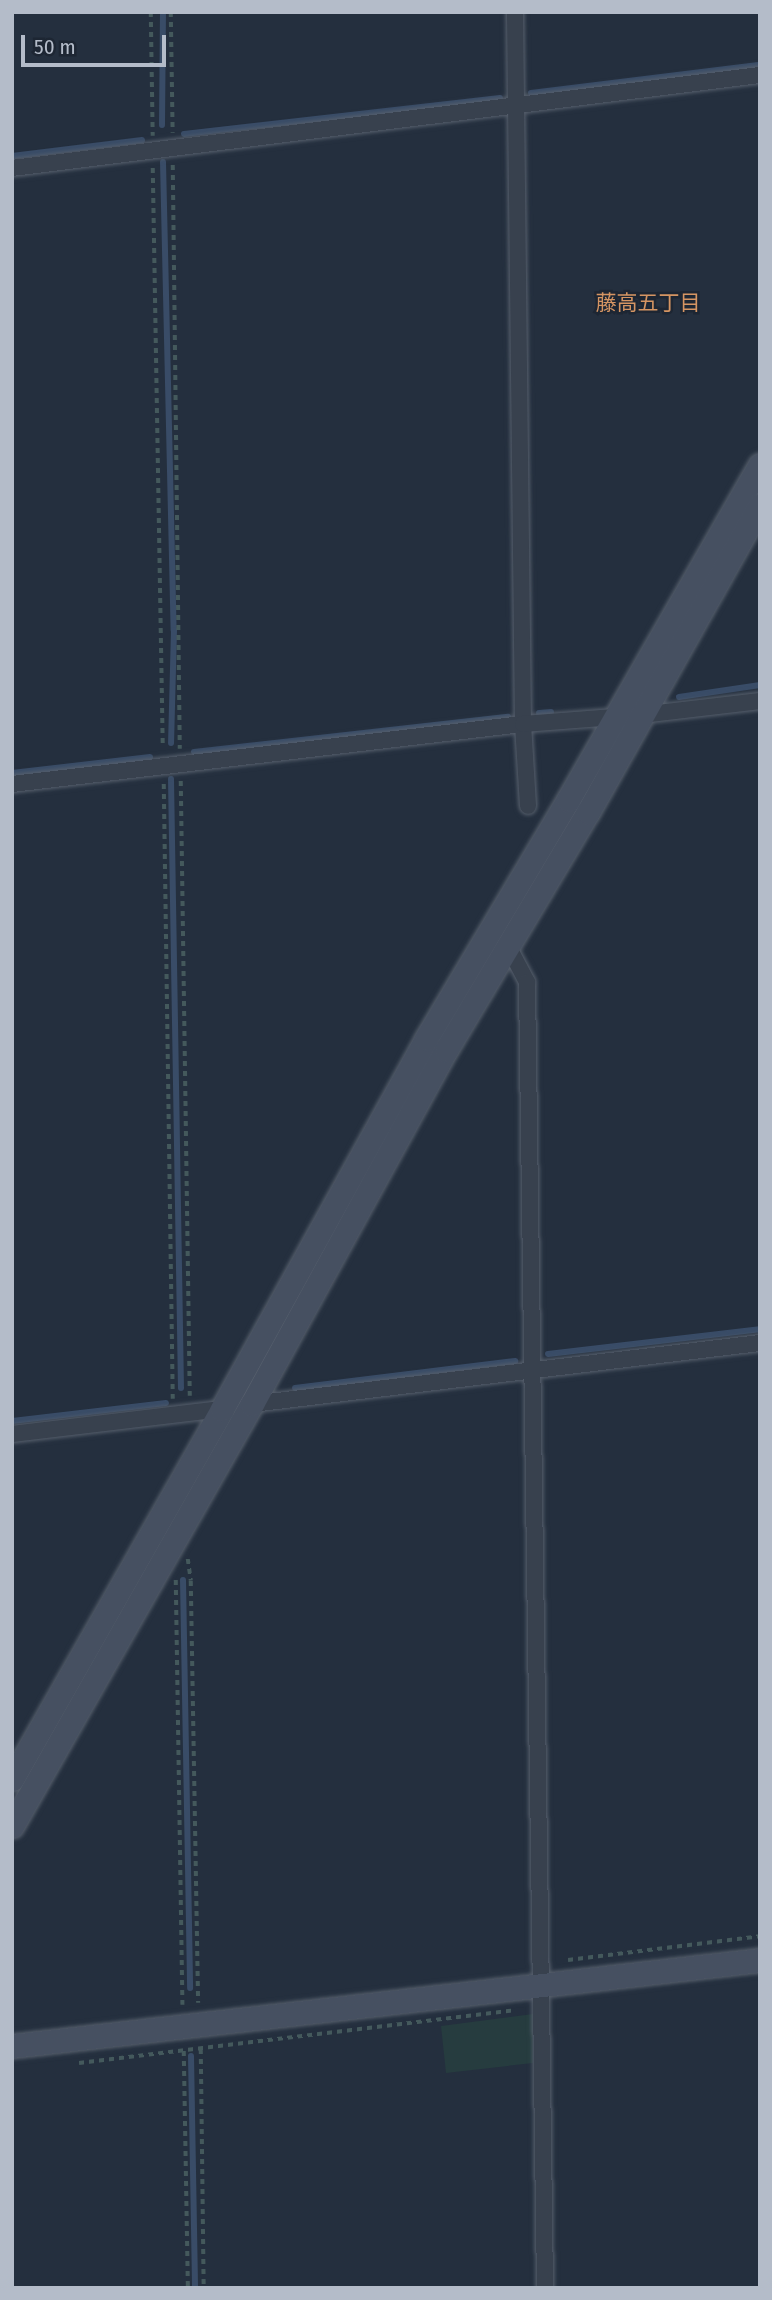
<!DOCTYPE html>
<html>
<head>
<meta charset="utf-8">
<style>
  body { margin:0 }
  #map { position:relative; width:772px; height:2300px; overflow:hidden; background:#242f3e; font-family:"Fira Sans Condensed","Noto Sans JP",sans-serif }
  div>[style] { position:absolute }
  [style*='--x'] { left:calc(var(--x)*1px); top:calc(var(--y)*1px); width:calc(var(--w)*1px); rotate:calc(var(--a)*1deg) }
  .green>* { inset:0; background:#263c3f }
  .stream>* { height:6px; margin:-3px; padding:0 3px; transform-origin:3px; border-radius:3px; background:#394c67 }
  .path>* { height:3.5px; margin-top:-1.75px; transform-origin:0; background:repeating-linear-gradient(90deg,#44595c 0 5px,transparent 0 10px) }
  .roads { filter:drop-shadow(0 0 2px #565f6c) drop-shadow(0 0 2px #565f6c) }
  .street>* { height:16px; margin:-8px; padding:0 8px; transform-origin:8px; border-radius:8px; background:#38414e }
  .secondary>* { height:23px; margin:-11.5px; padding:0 11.5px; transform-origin:11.5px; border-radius:11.5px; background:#465061 }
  span { translate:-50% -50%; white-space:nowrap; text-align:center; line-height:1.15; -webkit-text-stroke:5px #1d2633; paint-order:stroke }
  .neighbourhood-label { font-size:21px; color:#d59563 }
  .frame { position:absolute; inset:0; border:14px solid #b4bcc9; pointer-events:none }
  .scale { position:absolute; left:21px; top:35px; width:145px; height:32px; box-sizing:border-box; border:4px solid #b4bcc9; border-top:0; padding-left:9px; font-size:21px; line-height:24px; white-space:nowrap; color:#b4bcc9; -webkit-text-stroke:5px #1d2633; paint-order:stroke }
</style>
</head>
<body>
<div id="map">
  <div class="green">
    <i style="clip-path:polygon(533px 2014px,533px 2063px,446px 2073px,441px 2026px)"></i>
  </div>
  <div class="stream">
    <i style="--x:531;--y:93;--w:231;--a:-7"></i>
    <i style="--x:162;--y:125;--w:113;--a:-89.5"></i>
    <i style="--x:184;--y:134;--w:318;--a:-6.5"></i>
    <i style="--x:12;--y:156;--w:131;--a:-7"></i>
    <i style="--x:163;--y:162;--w:468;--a:88.7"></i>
    <i style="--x:174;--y:630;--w:113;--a:91.5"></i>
    <i style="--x:679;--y:697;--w:82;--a:-8.4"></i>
    <i style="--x:539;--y:713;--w:12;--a:-5"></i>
    <i style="--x:194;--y:752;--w:316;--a:-6.4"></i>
    <i style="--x:12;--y:773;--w:139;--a:-6.6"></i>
    <i style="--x:171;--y:779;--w:609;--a:89.06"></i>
    <i style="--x:548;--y:1354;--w:213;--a:-6.7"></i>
    <i style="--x:295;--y:1388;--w:222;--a:-7"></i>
    <i style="--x:12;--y:1421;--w:155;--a:-6.7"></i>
    <i style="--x:183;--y:1580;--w:408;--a:89"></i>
    <i style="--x:191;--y:2056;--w:232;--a:89"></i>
  </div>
  <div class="path">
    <i style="--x:151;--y:12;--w:124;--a:89.1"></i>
    <i style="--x:171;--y:12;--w:121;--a:89.1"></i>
    <i style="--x:173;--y:165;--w:584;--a:89.31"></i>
    <i style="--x:153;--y:168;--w:580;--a:89.01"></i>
    <i style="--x:181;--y:781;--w:615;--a:89.16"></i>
    <i style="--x:164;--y:784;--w:615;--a:89.16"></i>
    <i style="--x:188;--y:1559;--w:22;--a:82"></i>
    <i style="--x:191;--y:1581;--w:422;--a:89"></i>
    <i style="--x:176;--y:1580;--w:425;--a:89.1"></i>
    <i style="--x:568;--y:1960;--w:193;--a:-7.1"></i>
    <i style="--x:201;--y:2049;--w:239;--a:89.3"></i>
    <i style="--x:184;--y:2051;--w:237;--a:89"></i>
    <i style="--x:79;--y:2063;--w:440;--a:-6.9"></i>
  </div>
  <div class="roads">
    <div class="street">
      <i style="--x:515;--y:12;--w:712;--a:89.36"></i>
      <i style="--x:523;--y:724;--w:82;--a:86.5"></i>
      <i style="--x:12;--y:168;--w:754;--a:-7.09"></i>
      <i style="--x:12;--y:784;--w:515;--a:-6.7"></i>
      <i style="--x:523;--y:724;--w:118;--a:-4.4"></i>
      <i style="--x:641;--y:715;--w:120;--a:-6.7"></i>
      <i style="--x:508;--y:946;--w:41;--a:62.2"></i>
      <i style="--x:527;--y:982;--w:1306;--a:89.21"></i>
      <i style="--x:252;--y:1404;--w:512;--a:-6.85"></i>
      <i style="--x:12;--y:1434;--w:211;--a:-6.8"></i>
    </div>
    <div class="secondary">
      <i style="--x:12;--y:1779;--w:425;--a:-60.4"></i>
      <i style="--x:222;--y:1409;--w:423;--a:-61.1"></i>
      <i style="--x:426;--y:1039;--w:278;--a:-59.3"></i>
      <i style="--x:568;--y:800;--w:386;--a:-60.2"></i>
      <i style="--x:12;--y:1826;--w:485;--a:-60.4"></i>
      <i style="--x:252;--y:1404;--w:404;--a:-61.3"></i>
      <i style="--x:446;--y:1050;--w:277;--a:-59.2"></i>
      <i style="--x:588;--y:812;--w:352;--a:-60.7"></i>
      <i style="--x:12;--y:2046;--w:753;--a:-6.56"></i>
    </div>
  </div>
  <div class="neighbourhood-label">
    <span style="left:648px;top:303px">藤高五丁目</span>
  </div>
  <div class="frame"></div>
  <div class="scale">50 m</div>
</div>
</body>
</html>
